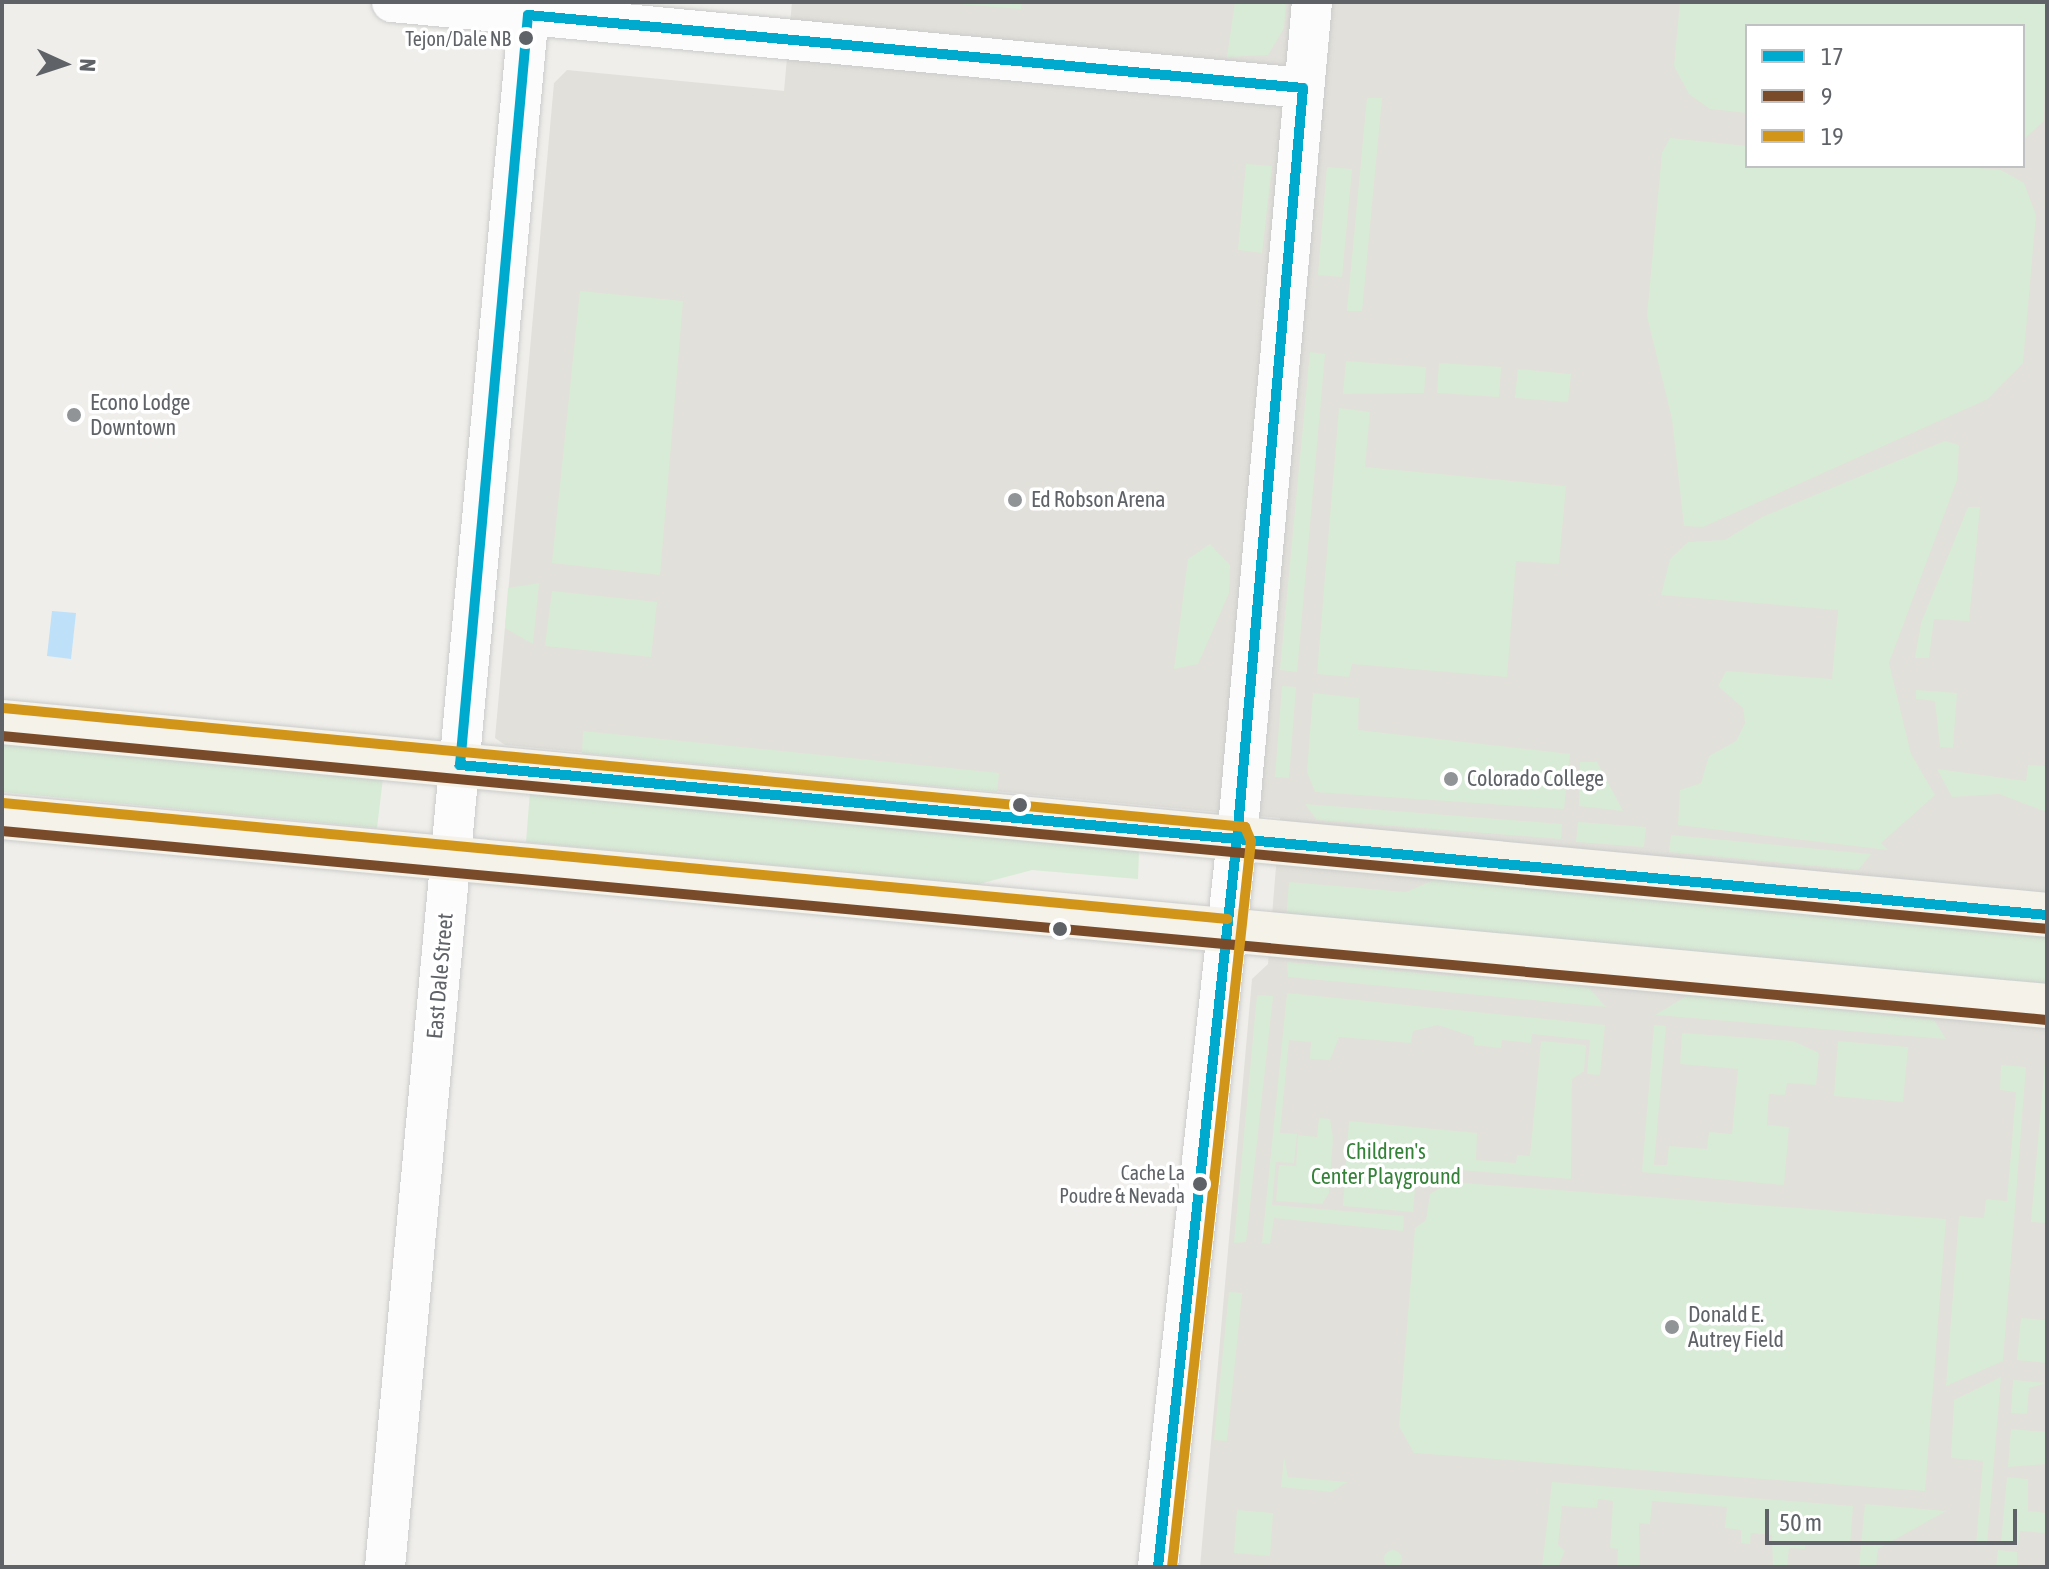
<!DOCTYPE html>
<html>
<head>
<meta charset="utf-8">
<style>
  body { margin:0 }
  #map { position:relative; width:2049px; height:1569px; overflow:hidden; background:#efeeea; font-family:"Asap Condensed",sans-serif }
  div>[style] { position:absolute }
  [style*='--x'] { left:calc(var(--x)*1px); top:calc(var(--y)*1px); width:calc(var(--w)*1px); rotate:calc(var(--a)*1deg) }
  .education>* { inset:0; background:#e2e0da }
  .green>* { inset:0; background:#d8ebd6 }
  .round { border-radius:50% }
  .water>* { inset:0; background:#bfe0f9 }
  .roads { filter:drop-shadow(0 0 2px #cbcccc) drop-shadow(0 0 2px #cbcccc) }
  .minor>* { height:40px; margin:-20px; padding:0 20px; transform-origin:20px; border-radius:20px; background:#fdfcfc }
  .major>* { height:44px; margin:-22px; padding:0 22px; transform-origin:22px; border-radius:22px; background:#f4f2e9 }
  .bus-1>* { height:10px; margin:-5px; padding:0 5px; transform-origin:5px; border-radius:5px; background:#00a9ce }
  .bus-2>* { height:10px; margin:-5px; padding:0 5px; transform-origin:5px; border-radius:5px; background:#7a4b2a }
  .bus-3>* { height:10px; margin:-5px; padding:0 5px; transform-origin:5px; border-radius:5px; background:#d1951a }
  .dots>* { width:22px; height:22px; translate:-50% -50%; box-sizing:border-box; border:4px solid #fff; border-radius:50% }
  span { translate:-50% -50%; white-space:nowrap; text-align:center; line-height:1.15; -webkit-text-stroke:7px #fff; paint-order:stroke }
  .bus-label { font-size:20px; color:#5f6368 }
  .right { translate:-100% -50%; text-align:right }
  .poi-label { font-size:22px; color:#5f6368 }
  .left { translate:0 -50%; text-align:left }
  .street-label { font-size:22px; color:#5f6368 }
  .park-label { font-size:22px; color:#348238 }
  .frame { position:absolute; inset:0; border:4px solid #5f6368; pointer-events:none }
  .legend { position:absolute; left:1745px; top:24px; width:280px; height:144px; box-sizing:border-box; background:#fff; border:2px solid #bfc1c3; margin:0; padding:10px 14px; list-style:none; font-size:24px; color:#5f6368 }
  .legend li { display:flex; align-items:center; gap:16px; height:40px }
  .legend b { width:40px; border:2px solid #bfc1c3 }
  .north { position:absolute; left:24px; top:24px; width:80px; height:80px; -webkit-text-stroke:6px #fff; paint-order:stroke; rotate:93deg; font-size:22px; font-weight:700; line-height:32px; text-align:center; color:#5f6368 }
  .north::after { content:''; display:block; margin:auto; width:28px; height:36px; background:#5f6368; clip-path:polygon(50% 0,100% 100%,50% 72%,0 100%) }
  .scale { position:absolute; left:1765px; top:1509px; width:252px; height:36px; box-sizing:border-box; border:4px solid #5f6368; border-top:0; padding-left:10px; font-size:24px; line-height:28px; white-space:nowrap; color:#5f6368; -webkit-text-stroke:6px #fff; paint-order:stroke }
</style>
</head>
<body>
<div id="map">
  <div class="education">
    <i style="clip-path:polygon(evenodd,792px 2px,2047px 2px,2047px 1567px,1200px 1567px,1252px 979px,1268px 964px,1280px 818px,505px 745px,495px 738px,554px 83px,567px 70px,784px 91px,792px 2px,1747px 26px,2023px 26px,2023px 166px,1747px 166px,1747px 26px)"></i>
  </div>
  <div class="green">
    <i style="clip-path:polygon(930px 2px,1022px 2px,1021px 9px)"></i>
    <i style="clip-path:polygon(1235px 2px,1286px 2px,1284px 28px,1268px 55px,1227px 57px)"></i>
    <i style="clip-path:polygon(1680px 2px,2047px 2px,2044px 121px,2023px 140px,2023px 26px,1747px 26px,1747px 113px,1710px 109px,1689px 94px,1674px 66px)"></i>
    <i style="clip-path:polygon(1367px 98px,1382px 98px,1362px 311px,1347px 311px)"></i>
    <i style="clip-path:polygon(1670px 138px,1747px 146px,1747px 166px,1957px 166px,2001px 170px,2024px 183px,2036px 215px,2023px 363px,1988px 399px,1703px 527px,1684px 526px,1672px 419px,1647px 316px,1662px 153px)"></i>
    <i style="clip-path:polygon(1246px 164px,1272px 166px,1262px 253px,1238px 250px)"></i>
    <i style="clip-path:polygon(1327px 167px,1352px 169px,1342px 277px,1318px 275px)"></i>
    <i style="clip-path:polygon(580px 291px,683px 301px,660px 575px,552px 563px)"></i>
    <i style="clip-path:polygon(1310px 352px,1325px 354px,1297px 672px,1280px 670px)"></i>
    <i style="clip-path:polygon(1346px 361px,1426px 367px,1424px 393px,1343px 394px)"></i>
    <i style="clip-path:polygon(1439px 363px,1501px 367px,1499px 397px,1437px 393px)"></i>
    <i style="clip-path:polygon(1518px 369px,1571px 374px,1568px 402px,1515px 398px)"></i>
    <i style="clip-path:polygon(1339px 408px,1370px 412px,1365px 467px,1566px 486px,1559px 564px,1516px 561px,1507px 677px,1352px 664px,1349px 677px,1317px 674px)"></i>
    <i style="clip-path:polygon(1945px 441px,1959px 445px,1957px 480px,1889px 663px,1911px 754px,1935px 795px,1881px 843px,1888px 850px,1678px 825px,1680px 790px,1701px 783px,1709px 756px,1736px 741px,1745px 723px,1743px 708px,1718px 686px,1726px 671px,1832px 679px,1838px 610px,1661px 595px,1670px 559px,1688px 542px,1725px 540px,1762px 517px)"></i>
    <i style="clip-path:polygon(1968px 507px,1980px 507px,1969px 621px,1934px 619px,1929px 658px,1915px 658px,1921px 623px)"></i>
    <i style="clip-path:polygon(1210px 544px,1230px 565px,1229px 593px,1198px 664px,1174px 669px,1188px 559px)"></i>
    <i style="clip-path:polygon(539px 583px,533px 644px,505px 628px,508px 588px)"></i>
    <i style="clip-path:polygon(552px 591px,657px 602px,651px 657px,545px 646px)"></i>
    <i style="clip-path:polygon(1282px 686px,1296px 687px,1289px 778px,1275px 777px)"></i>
    <i style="clip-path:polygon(1916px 690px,1957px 693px,1953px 748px,1940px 747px,1935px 701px,1916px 699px)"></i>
    <i style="clip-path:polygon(1313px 693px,1359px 698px,1358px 730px,1570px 754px,1564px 809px,1315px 792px,1307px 772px)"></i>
    <i style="clip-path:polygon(583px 731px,999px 773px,997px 792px,582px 753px)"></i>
    <i style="clip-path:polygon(2px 743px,383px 778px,377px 828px,2px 792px)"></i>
    <i style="clip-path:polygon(1580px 762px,1597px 762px,1623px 811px,1579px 806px)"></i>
    <i style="clip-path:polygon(2028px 765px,2047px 766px,2047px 812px,1999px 794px,1952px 797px,1937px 769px,2026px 781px)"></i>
    <i style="clip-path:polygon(530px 791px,1139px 851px,1138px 879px,1032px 870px,975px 885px,526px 842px)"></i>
    <i style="clip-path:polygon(1305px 804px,1562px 824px,1561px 839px,1317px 820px)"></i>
    <i style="clip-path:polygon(1578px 822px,1646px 827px,1644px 847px,1576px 842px)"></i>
    <i style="clip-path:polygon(1671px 835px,1871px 854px,1858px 870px,1669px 852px)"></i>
    <i style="clip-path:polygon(1439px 878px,2047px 935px,2047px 987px,1286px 919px,1289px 882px,1406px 892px)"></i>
    <i style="clip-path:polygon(1287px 962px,1588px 987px,1606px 1007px,1288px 977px)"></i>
    <i style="clip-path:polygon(1287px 993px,1605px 1025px,1600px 1075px,1587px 1074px,1590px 1040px,1532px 1034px,1531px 1043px,1502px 1040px,1501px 1048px,1474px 1045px,1474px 1037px,1438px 1025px,1413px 1031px,1411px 1043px,1339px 1037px,1330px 1060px,1310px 1059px,1311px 1042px,1289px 1040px,1280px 1133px,1297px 1134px,1294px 1163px,1276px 1162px,1272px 1205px,1404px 1216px,1403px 1231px,1274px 1218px,1270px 1244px,1262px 1243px)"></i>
    <i style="clip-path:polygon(1690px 994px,1934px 1020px,1946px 1039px,1655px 1015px)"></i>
    <i style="clip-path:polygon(1257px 995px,1273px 996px,1246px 1242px,1234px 1243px)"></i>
    <i style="clip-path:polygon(1654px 1025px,1666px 1026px,1654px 1165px,1667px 1165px,1669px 1146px,1707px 1149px,1709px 1132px,1732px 1134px,1738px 1069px,1680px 1064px,1682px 1033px,1793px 1041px,1819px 1053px,1816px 1085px,1787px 1083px,1785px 1095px,1769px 1094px,1767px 1125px,1789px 1127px,1784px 1185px,1642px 1172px)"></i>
    <i style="clip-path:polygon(1541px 1041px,1586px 1045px,1584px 1071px,1572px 1079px,1571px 1179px,1447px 1169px,1415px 1188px,1413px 1212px,1343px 1206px,1349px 1121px,1477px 1133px,1476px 1160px,1516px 1163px,1517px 1155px,1530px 1156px)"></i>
    <i style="clip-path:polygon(1838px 1041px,1908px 1047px,1903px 1102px,1834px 1096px)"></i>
    <i style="clip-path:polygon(2045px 1061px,2047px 1061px,2047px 1223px,2031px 1222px)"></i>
    <i style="clip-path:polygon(2001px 1065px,2026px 1067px,2003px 1361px,1946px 1386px,1959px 1216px,1984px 1218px,1986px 1199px,2007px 1201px,2016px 1092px,2000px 1090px)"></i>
    <i style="clip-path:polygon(1319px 1118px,1330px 1119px,1333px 1138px,1329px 1193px,1322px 1204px,1276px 1201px,1279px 1165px,1296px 1166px,1298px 1135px,1317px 1137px)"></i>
    <i style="clip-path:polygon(1449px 1182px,1946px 1219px,1925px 1491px,1414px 1453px,1399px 1426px,1415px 1228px,1426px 1220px,1430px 1194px)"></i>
    <i style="clip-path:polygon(1229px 1292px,1242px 1293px,1227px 1441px,1214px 1440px)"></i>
    <i style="clip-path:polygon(2021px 1318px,2045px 1320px,2047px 1363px,2017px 1360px)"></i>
    <i style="clip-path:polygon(2001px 1377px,1987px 1546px,1976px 1545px,1983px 1461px,1951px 1458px,1954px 1400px)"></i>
    <i style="clip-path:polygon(2013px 1380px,2047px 1383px,2029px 1388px,2027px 1414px,2011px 1413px)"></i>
    <i style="clip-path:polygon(2011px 1429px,2047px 1432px,2047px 1464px,2008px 1467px)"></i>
    <i style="clip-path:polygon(1284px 1457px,1288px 1477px,1347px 1482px,1331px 1492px,1281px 1487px)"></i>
    <i style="clip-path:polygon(2007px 1477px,2028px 1479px,2028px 1511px,2047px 1513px,2047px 1533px,2020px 1531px,2018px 1546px,2001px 1544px)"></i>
    <i style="clip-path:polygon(1552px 1482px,1853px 1506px,1850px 1546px,1806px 1542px,1805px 1549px,1789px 1548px,1787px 1567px,1773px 1567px,1772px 1535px,1751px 1533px,1750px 1544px,1741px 1543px,1741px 1530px,1725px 1528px,1727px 1507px,1652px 1501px,1650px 1524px,1639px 1523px,1640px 1567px,1617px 1567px,1618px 1549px,1610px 1548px,1613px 1501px,1598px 1499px,1597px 1508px,1562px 1506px,1558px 1545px,1565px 1551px,1558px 1567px,1542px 1567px)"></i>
    <i style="clip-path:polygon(1865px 1504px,1946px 1511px,1878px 1549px,1876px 1567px,1859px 1567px)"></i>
    <i style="clip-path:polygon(1237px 1510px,1273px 1513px,1270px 1556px,1234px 1553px)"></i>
    <i style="clip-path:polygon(1998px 1550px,2017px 1552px,2017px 1565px,2042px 1567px,1996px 1567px)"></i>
    <i class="round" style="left:1384px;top:1550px;width:18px;height:18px"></i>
  </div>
  <div class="water">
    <i style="clip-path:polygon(52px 611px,76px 613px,71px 659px,47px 656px)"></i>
  </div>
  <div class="roads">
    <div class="minor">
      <i style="--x:392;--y:2;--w:915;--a:5.39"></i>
      <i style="--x:385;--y:1567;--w:1572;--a:-84.71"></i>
      <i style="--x:1158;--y:1567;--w:732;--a:-83.81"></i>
      <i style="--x:1237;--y:839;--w:840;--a:-84.88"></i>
    </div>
    <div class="major">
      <i style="--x:2;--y:722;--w:2054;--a:5.39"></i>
      <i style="--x:2;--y:817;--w:2054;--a:5.28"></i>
    </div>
  </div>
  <div class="bus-1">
    <i style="--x:528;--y:15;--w:778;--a:5.38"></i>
    <i style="--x:1303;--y:88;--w:754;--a:95.02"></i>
    <i style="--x:1237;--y:839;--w:781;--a:-174.56"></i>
    <i style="--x:460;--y:765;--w:753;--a:-84.82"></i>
    <i style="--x:1237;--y:839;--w:814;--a:5.36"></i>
    <i style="--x:1158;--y:1567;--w:732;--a:-83.81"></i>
  </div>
  <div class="bus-2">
    <i style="--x:2;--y:736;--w:2053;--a:5.39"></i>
    <i style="--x:2;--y:831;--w:2053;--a:5.28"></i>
  </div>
  <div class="bus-3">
    <i style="--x:3;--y:708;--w:1248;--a:5.47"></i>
    <i style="--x:1245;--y:827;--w:15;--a:67"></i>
    <i style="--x:1251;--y:841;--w:730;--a:96.21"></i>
    <i style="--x:3;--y:803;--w:1230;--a:5.41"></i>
  </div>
  <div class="dots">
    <i style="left:526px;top:38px;background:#5f6368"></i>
    <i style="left:74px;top:415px;background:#919496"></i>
    <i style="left:1015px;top:500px;background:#919496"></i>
    <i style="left:1451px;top:779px;background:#919496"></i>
    <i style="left:1020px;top:805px;background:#5f6368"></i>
    <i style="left:1060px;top:929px;background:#5f6368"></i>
    <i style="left:1200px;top:1184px;background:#5f6368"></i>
    <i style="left:1672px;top:1327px;background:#919496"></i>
  </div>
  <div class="bus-label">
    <span class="right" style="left:511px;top:38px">Tejon/Dale NB</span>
    <span class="right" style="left:1185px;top:1184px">Cache La<br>Poudre &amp; Nevada</span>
  </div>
  <div class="poi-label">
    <span class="left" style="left:90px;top:415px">Econo Lodge<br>Downtown</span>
    <span class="left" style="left:1031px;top:500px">Ed Robson Arena</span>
    <span class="left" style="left:1467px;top:779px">Colorado College</span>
    <span class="left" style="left:1688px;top:1327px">Donald E.<br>Autrey Field</span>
  </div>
  <div class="street-label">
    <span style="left:440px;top:976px;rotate:-85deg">East Dale Street</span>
  </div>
  <div class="park-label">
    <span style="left:1386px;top:1164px">Children's<br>Center Playground</span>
  </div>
  <div class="frame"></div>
  <ul class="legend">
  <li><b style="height:10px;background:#00a9ce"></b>17</li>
  <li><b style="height:10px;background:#7a4b2a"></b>9</li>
  <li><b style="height:10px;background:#d1951a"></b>19</li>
  </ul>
  <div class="north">N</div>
  <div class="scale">50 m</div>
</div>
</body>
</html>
